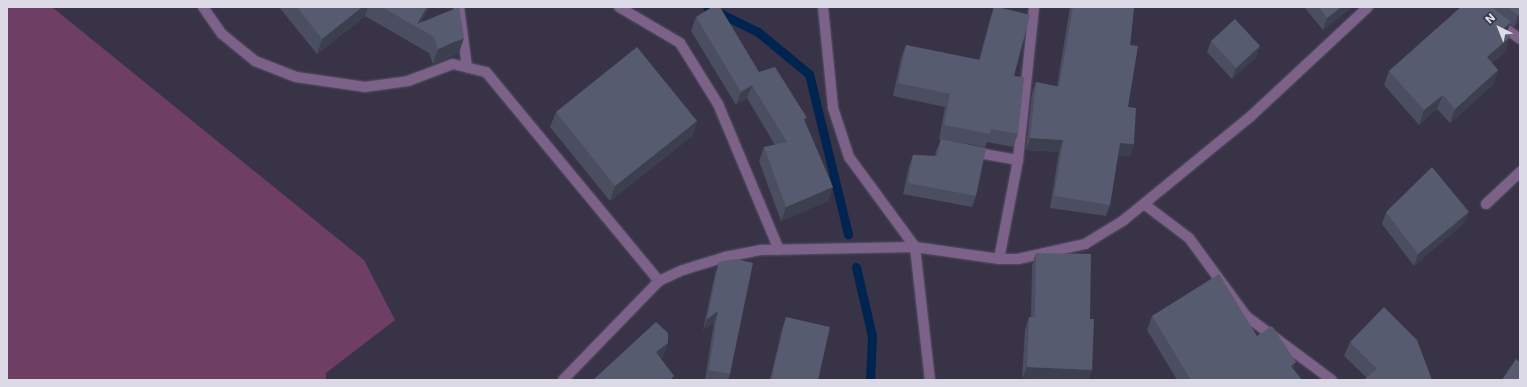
<!DOCTYPE html>
<html>
<head>
<meta charset="utf-8">
<style>
  body { margin:0 }
  #map { position:relative; width:1527px; height:387px; overflow:hidden; background:#383347; font-family:"DejaVu Sans",sans-serif }
  div>[style] { position:absolute }
  [style*='--x'] { left:calc(var(--x)*1px); top:calc(var(--y)*1px); width:calc(var(--w)*1px); rotate:calc(var(--a)*1deg) }
  .green>* { inset:0; background:#6f3e65 }
  .stream>* { height:9px; margin:-4.5px; padding:0 4.5px; transform-origin:4.5px; border-radius:4.5px; background:#002450 }
  .roads { filter:drop-shadow(0 0 1px #565164) drop-shadow(0 0 1px #565164) }
  .minor>* { height:10px; margin:-5px; padding:0 5px; transform-origin:5px; border-radius:5px; background:#7c6188 }
  .wall>* { inset:0; background:#4a4e60 }
  .shaded-wall>* { inset:0; background:#3c404e }
  .building>* { inset:0; background:#565b70 }
  span { translate:-50% -50%; white-space:nowrap; text-align:center; line-height:1.15; -webkit-text-stroke:4px #383347; paint-order:stroke }
  .frame { position:absolute; inset:0; border:8px solid #dddae7; pointer-events:none }
  .north { position:absolute; left:1479px; top:8px; width:40px; height:40px; -webkit-text-stroke:3px #383347; paint-order:stroke; rotate:317deg; font-size:11px; font-weight:700; line-height:16px; text-align:center; color:#dddae7 }
  .north::after { content:''; display:block; margin:auto; width:14px; height:18px; background:#dddae7; clip-path:polygon(50% 0,100% 100%,50% 72%,0 100%) }
</style>
</head>
<body>
<div id="map">
  <div class="green">
    <i style="clip-path:polygon(7px 7px,52px 7px,364px 260px,395px 320px,326px 373px,326px 380px,7px 380px)"></i>
  </div>
  <div class="stream">
    <i style="--x:707;--y:7;--w:57;--a:26.1"></i>
    <i style="--x:758;--y:32;--w:66;--a:39.5"></i>
    <i style="--x:809;--y:74;--w:165;--a:76.3"></i>
    <i style="--x:856;--y:267;--w:71;--a:76.9"></i>
    <i style="--x:872;--y:336;--w:44;--a:92.6"></i>
  </div>
  <div class="roads">
    <div class="minor">
      <i style="--x:203;--y:7;--w:33;--a:55"></i>
      <i style="--x:222;--y:34;--w:43;--a:39.3"></i>
      <i style="--x:255;--y:61;--w:44;--a:21.3"></i>
      <i style="--x:296;--y:77;--w:70;--a:8.2"></i>
      <i style="--x:365;--y:87;--w:43;--a:-7.9"></i>
      <i style="--x:408;--y:81;--w:48;--a:-20.7"></i>
      <i style="--x:453;--y:64;--w:34;--a:14"></i>
      <i style="--x:486;--y:72;--w:271;--a:50.4"></i>
      <i style="--x:459;--y:7;--w:61;--a:82.4"></i>
      <i style="--x:619;--y:7;--w:71;--a:30.5"></i>
      <i style="--x:680;--y:43;--w:72;--a:58.1"></i>
      <i style="--x:718;--y:104;--w:158;--a:67.3"></i>
      <i style="--x:823;--y:7;--w:101;--a:84.3"></i>
      <i style="--x:833;--y:108;--w:52;--a:71.9"></i>
      <i style="--x:849;--y:157;--w:112;--a:53.7"></i>
      <i style="--x:915;--y:247;--w:134;--a:83.6"></i>
      <i style="--x:1476;--y:7;--w:54;--a:36"></i>
      <i style="--x:973;--y:152;--w:46;--a:10.1"></i>
      <i style="--x:1144;--y:204;--w:56;--a:37.1"></i>
      <i style="--x:1189;--y:238;--w:97;--a:53.8"></i>
      <i style="--x:1246;--y:316;--w:107;--a:36.7"></i>
      <i style="--x:1486;--y:204;--w:47;--a:-43.3"></i>
      <i style="--x:999;--y:259;--w:101;--a:-79.1"></i>
      <i style="--x:1018;--y:160;--w:154;--a:-84"></i>
      <i style="--x:563;--y:380;--w:138;--a:-45.9"></i>
      <i style="--x:659;--y:281;--w:26;--a:-25"></i>
      <i style="--x:683;--y:270;--w:44;--a:-17.2"></i>
      <i style="--x:725;--y:257;--w:37;--a:-11"></i>
      <i style="--x:761;--y:250;--w:154;--a:-1.1"></i>
      <i style="--x:915;--y:247;--w:85;--a:8.1"></i>
      <i style="--x:999;--y:259;--w:19;--a:0"></i>
      <i style="--x:1018;--y:259;--w:69;--a:-12.6"></i>
      <i style="--x:1085;--y:244;--w:46;--a:-31.6"></i>
      <i style="--x:1124;--y:220;--w:163;--a:-39.3"></i>
      <i style="--x:1250;--y:117;--w:161;--a:-43"></i>
    </div>
  </div>
  <div class="wall">
    <i style="clip-path:polygon(279px 7px,430px 7px,421px 22px,459px 53px,433px 64px,429px 53px,365px 16px,317px 54px)"></i>
    <i style="clip-path:polygon(994px 7px,1014px 76px,1018px 134px,1013px 147px,987px 142px,985px 147px,939px 139px,945px 107px,893px 96px,901px 58px,906px 45px,979px 60px,990px 19px)"></i>
    <i style="clip-path:polygon(1070px 7px,1134px 7px,1130px 45px,1128px 107px,1134px 144px,1130px 156px,1118px 155px,1110px 205px,1106px 216px,1050px 208px,1059px 152px,1026px 150px,1032px 93px,1036px 82px,1057px 86px)"></i>
    <i style="clip-path:polygon(1304px 7px,1352px 7px,1323px 30px)"></i>
    <i style="clip-path:polygon(1461px 7px,1520px 7px,1520px 21px,1514px 27px,1510px 24px,1507px 33px,1510px 37px,1505px 52px,1492px 63px,1498px 70px,1493px 85px,1450px 123px,1437px 109px,1419px 125px,1384px 85px,1389px 71px)"></i>
    <i style="clip-path:polygon(696px 17px,759px 72px,805px 122px,828px 201px,781px 221px,759px 161px,764px 147px,775px 145px,747px 98px,736px 105px,691px 31px)"></i>
    <i style="clip-path:polygon(1211px 41px,1256px 57px,1232px 79px,1207px 52px)"></i>
    <i style="clip-path:polygon(556px 112px,697px 121px,692px 136px,610px 201px,550px 127px)"></i>
    <i style="clip-path:polygon(941px 139px,976px 196px,972px 207px,903px 194px,909px 166px,913px 155px,935px 156px,936px 151px)"></i>
    <i style="clip-path:polygon(1386px 212px,1464px 223px,1414px 266px,1382px 224px)"></i>
    <i style="clip-path:polygon(1036px 253px,1090px 319px,1092px 370px,1088px 380px,1063px 380px,1022px 378px,1025px 329px,1029px 317px,1031px 317px,1032px 265px)"></i>
    <i style="clip-path:polygon(719px 262px,730px 374px,728px 380px,705px 380px,714px 322px,703px 330px,715px 274px)"></i>
    <i style="clip-path:polygon(1152px 316px,1257px 336px,1293px 369px,1302px 380px,1177px 380px,1147px 330px)"></i>
    <i style="clip-path:polygon(786px 317px,818px 380px,770px 380px,782px 329px)"></i>
    <i style="clip-path:polygon(1350px 342px,1432px 380px,1365px 380px,1366px 377px,1344px 356px)"></i>
  </div>
  <div class="shaded-wall">
    <i style="clip-path:polygon(362px 7px,368px 7px,365px 16px,317px 54px,322px 39px)"></i>
    <i style="clip-path:polygon(427px 7px,430px 7px,418px 28px,417px 24px)"></i>
    <i style="clip-path:polygon(1341px 7px,1352px 7px,1323px 30px,1327px 18px)"></i>
    <i style="clip-path:polygon(1520px 14px,1520px 21px,1514px 27px,1518px 15px)"></i>
    <i style="clip-path:polygon(1511px 22px,1505px 36px,1503px 29px)"></i>
    <i style="clip-path:polygon(1510px 37px,1505px 52px,1482px 72px,1487px 57px)"></i>
    <i style="clip-path:polygon(464px 38px,459px 53px,433px 64px,438px 49px)"></i>
    <i style="clip-path:polygon(1260px 46px,1256px 57px,1232px 79px,1236px 68px)"></i>
    <i style="clip-path:polygon(1498px 70px,1493px 85px,1450px 123px,1455px 109px)"></i>
    <i style="clip-path:polygon(752px 85px,747px 98px,736px 105px,741px 92px)"></i>
    <i style="clip-path:polygon(1443px 95px,1437px 109px,1419px 125px,1424px 110px)"></i>
    <i style="clip-path:polygon(697px 121px,692px 136px,610px 201px,615px 186px)"></i>
    <i style="clip-path:polygon(1030px 138px,1063px 140px,1059px 152px,1026px 150px)"></i>
    <i style="clip-path:polygon(1120px 143px,1134px 144px,1130px 156px,1116px 155px)"></i>
    <i style="clip-path:polygon(833px 187px,828px 201px,781px 221px,786px 207px)"></i>
    <i style="clip-path:polygon(1469px 212px,1464px 223px,1414px 266px,1418px 254px)"></i>
    <i style="clip-path:polygon(718px 311px,714px 322px,703px 330px,707px 319px)"></i>
    <i style="clip-path:polygon(668px 343px,663px 358px,650px 367px,656px 352px)"></i>
    <i style="clip-path:polygon(1296px 362px,1291px 376px,1291px 366px)"></i>
    <i style="clip-path:polygon(1027px 367px,1092px 370px,1088px 380px,1063px 380px,1022px 378px)"></i>
  </div>
  <div class="building">
    <i style="clip-path:polygon(297px 7px,362px 7px,322px 39px)"></i>
    <i style="clip-path:polygon(382px 7px,427px 7px,417px 24px,459px 7px,464px 38px,438px 49px,434px 37px)"></i>
    <i style="clip-path:polygon(712px 7px,720px 7px,759px 72px,775px 67px,807px 118px,804px 119px,833px 187px,786px 207px,764px 147px,787px 142px,752px 85px,741px 92px,696px 17px)"></i>
    <i style="clip-path:polygon(994px 7px,998px 7px,1030px 15px,1014px 76px,1024px 77px,1018px 134px,991px 129px,990px 134px,944px 125px,950px 94px,898px 83px,906px 45px,980px 60px)"></i>
    <i style="clip-path:polygon(1073px 7px,1134px 7px,1130px 45px,1138px 46px,1128px 107px,1136px 108px,1134px 144px,1120px 143px,1110px 205px,1054px 196px,1063px 140px,1030px 138px,1036px 82px,1059px 87px)"></i>
    <i style="clip-path:polygon(1319px 7px,1341px 7px,1327px 18px)"></i>
    <i style="clip-path:polygon(1461px 7px,1492px 7px,1511px 22px,1503px 29px,1510px 37px,1487px 57px,1498px 70px,1455px 109px,1443px 95px,1424px 110px,1389px 71px)"></i>
    <i style="clip-path:polygon(1507px 7px,1520px 7px,1520px 14px,1518px 15px)"></i>
    <i style="clip-path:polygon(1235px 19px,1260px 46px,1236px 68px,1211px 41px)"></i>
    <i style="clip-path:polygon(637px 47px,697px 121px,615px 186px,556px 112px)"></i>
    <i style="clip-path:polygon(941px 139px,986px 148px,976px 196px,908px 183px,913px 155px,937px 156px)"></i>
    <i style="clip-path:polygon(1432px 167px,1469px 212px,1418px 254px,1386px 212px)"></i>
    <i style="clip-path:polygon(1036px 253px,1091px 254px,1090px 319px,1094px 319px,1092px 370px,1027px 367px,1029px 317px,1035px 317px)"></i>
    <i style="clip-path:polygon(736px 259px,753px 263px,730px 374px,709px 370px,718px 311px,707px 319px,719px 262px)"></i>
    <i style="clip-path:polygon(1219px 274px,1257px 336px,1272px 326px,1296px 362px,1291px 366px,1302px 380px,1191px 380px,1152px 316px)"></i>
    <i style="clip-path:polygon(1384px 307px,1417px 340px,1432px 380px,1366px 380px,1366px 378px,1377px 369px,1350px 342px)"></i>
    <i style="clip-path:polygon(786px 317px,830px 327px,818px 380px,771px 380px)"></i>
    <i style="clip-path:polygon(656px 322px,668px 333px,668px 343px,656px 352px,674px 376px,670px 380px,593px 380px)"></i>
    <i style="clip-path:polygon(1516px 359px,1520px 362px,1520px 380px,1502px 380px)"></i>
  </div>
  <div class="frame"></div>
  <div class="north">N</div>
</div>
</body>
</html>
